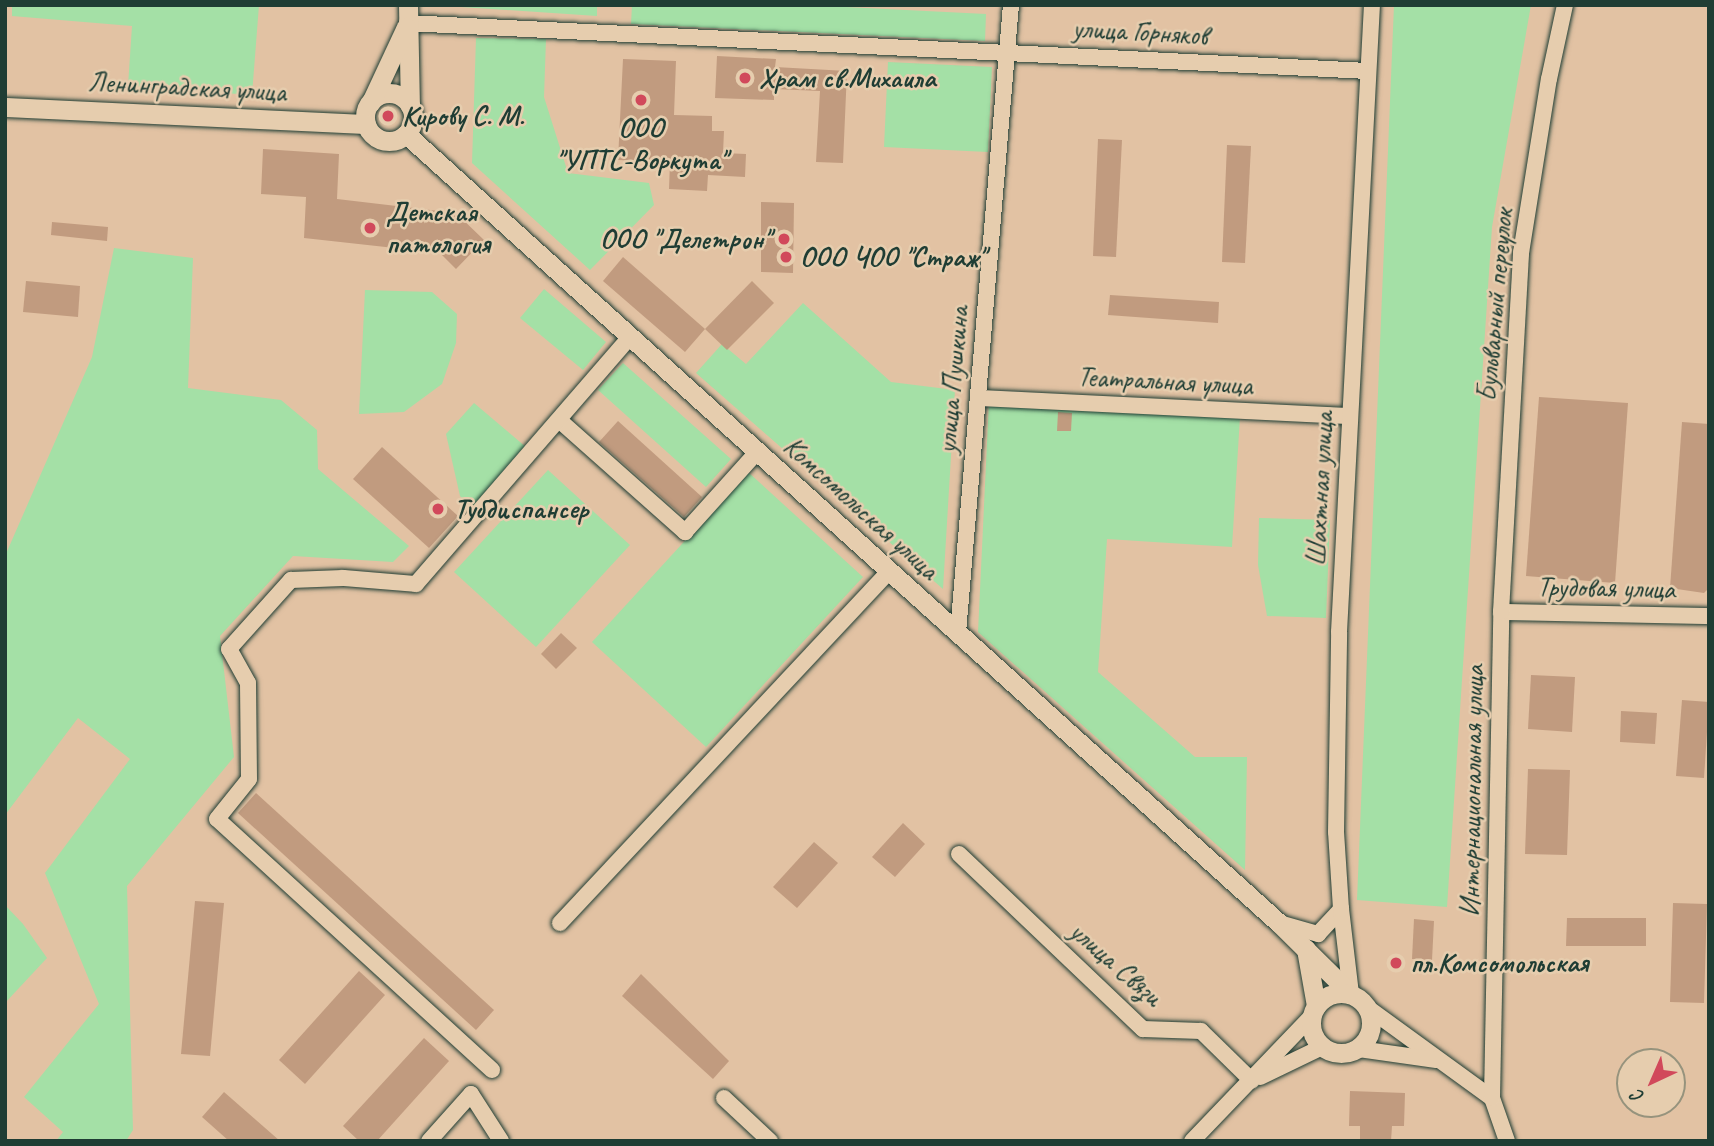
<!DOCTYPE html>
<html>
<head>
<meta charset="utf-8">
<style>
  body { margin:0 }
  #map { position:relative; width:1714px; height:1146px; overflow:hidden; background:#e2c2a3; font-family:Caveat,sans-serif }
  div>[style] { position:absolute }
  [style*='--x'] { left:calc(var(--x)*1px); top:calc(var(--y)*1px); width:calc(var(--w)*1px); rotate:calc(var(--a)*1deg) }
  .green>* { inset:0; background:#a4e0a6 }
  .building>* { inset:0; background:#c19b7f }
  .roads { filter:drop-shadow(0 0 2px #1f3d34) drop-shadow(0 0 2px #1f3d34) }
  .minor>* { height:16px; margin:-8px; padding:0 8px; transform-origin:8px; border-radius:8px; background:#e6cdae }
  .major>* { height:19px; margin:-9.5px; padding:0 9.5px; transform-origin:9.5px; border-radius:9.5px; background:#e6cdae }
  .major>.ring { margin:-9.5px; padding:0; box-sizing:content-box; background:none; border:19px solid #e6cdae; border-radius:50% }
  .dots>* { width:19px; height:19px; translate:-50% -50%; box-sizing:border-box; border:4px solid #e6cdae; border-radius:50% }
  span { translate:-50% -50%; white-space:nowrap; text-align:center; line-height:1.15; -webkit-text-stroke:5px #e6cdae; paint-order:stroke }
  .street-label { font-size:28px; color:#1f3d34 }
  .poi-label { font-size:28px; color:#1f3d34; font-weight:700 }
  .left { translate:0 -50%; text-align:left }
  .right { translate:-100% -50%; text-align:right }
  .frame { position:absolute; inset:0; border:7px solid #1f3d34; pointer-events:none }
  .north { position:absolute; left:1616px; top:1048px; width:70px; height:70px; box-sizing:border-box; background:#e6cdae; border:2px solid #96937d; border-radius:50%; rotate:224deg; font-size:19px; font-weight:700; line-height:28px; text-align:center; color:#1f3d34 }
  .north::after { content:''; display:block; margin:auto; width:24px; height:32px; background:#d1495b; clip-path:polygon(50% 0,100% 100%,50% 72%,0 100%) }
</style>
</head>
<body>
<div id="map">
  <div class="green">
    <i style="clip-path:polygon(12px 5px,259px 5px,252px 95px,128px 86px,132px 26px,12px 16px)"></i>
    <i style="clip-path:polygon(431px 5px,597px 5px,597px 16px)"></i>
    <i style="clip-path:polygon(632px 5px,806px 5px,986px 14px,985px 41px,631px 24px)"></i>
    <i style="clip-path:polygon(1394px 5px,1531px 5px,1492px 227px,1447px 907px,1357px 900px)"></i>
    <i style="clip-path:polygon(476px 38px,546px 39px,544px 97px,568px 173px,649px 183px,654px 205px,590px 270px,472px 163px)"></i>
    <i style="clip-path:polygon(888px 62px,992px 67px,988px 152px,884px 147px)"></i>
    <i style="clip-path:polygon(114px 248px,193px 258px,188px 388px,281px 400px,317px 430px,318px 469px,409px 546px,393px 562px,293px 556px,220px 636px,234px 757px,127px 886px,133px 1130px,126px 1141px,56px 1141px,63px 1132px,24px 1097px,99px 1004px,45px 873px,130px 759px,78px 718px,5px 815px,5px 556px,92px 357px)"></i>
    <i style="clip-path:polygon(544px 289px,606px 342px,583px 370px,520px 318px)"></i>
    <i style="clip-path:polygon(365px 290px,432px 292px,457px 314px,456px 343px,442px 384px,404px 412px,359px 414px)"></i>
    <i style="clip-path:polygon(803px 303px,891px 382px,955px 390px,943px 589px,696px 373px,722px 344px,746px 364px)"></i>
    <i style="clip-path:polygon(623px 363px,731px 459px,706px 487px,598px 390px)"></i>
    <i style="clip-path:polygon(989px 401px,1240px 417px,1232px 547px,1107px 539px,1098px 672px,1195px 757px,1247px 757px,1245px 870px,978px 632px)"></i>
    <i style="clip-path:polygon(474px 403px,527px 448px,473px 511px,460px 496px,446px 434px)"></i>
    <i style="clip-path:polygon(548px 470px,630px 545px,536px 647px,454px 572px)"></i>
    <i style="clip-path:polygon(748px 472px,863px 577px,706px 747px,592px 642px)"></i>
    <i style="clip-path:polygon(1259px 518px,1330px 520px,1326px 618px,1267px 616px,1258px 565px)"></i>
    <i style="clip-path:polygon(5px 905px,23px 924px,47px 958px,5px 1003px)"></i>
  </div>
  <div class="building">
    <i style="clip-path:polygon(717px 56px,776px 59px,775px 67px,847px 71px,843px 163px,816px 162px,820px 91px,774px 89px,774px 100px,715px 98px)"></i>
    <i style="clip-path:polygon(623px 59px,676px 61px,674px 115px,712px 116px,712px 131px,724px 131px,723px 153px,746px 154px,745px 177px,708px 175px,707px 191px,669px 189px,670px 162px,618px 160px)"></i>
    <i style="clip-path:polygon(1098px 139px,1122px 140px,1116px 257px,1093px 256px)"></i>
    <i style="clip-path:polygon(1227px 145px,1251px 146px,1245px 263px,1222px 262px)"></i>
    <i style="clip-path:polygon(263px 149px,339px 154px,337px 199px,456px 213px,484px 240px,456px 269px,440px 253px,304px 238px,306px 197px,261px 194px)"></i>
    <i style="clip-path:polygon(761px 202px,794px 203px,793px 273px,761px 272px)"></i>
    <i style="clip-path:polygon(52px 222px,108px 227px,107px 241px,51px 235px)"></i>
    <i style="clip-path:polygon(623px 257px,705px 329px,685px 352px,603px 281px)"></i>
    <i style="clip-path:polygon(26px 281px,80px 286px,78px 317px,23px 312px)"></i>
    <i style="clip-path:polygon(752px 281px,774px 303px,727px 350px,705px 329px)"></i>
    <i style="clip-path:polygon(1110px 295px,1219px 302px,1218px 323px,1108px 315px)"></i>
    <i style="clip-path:polygon(1539px 397px,1628px 403px,1615px 583px,1526px 576px)"></i>
    <i style="clip-path:polygon(1058px 412px,1072px 413px,1071px 431px,1057px 431px)"></i>
    <i style="clip-path:polygon(618px 421px,702px 497px,684px 517px,599px 442px)"></i>
    <i style="clip-path:polygon(1682px 422px,1709px 424px,1709px 588px,1704px 593px,1670px 588px)"></i>
    <i style="clip-path:polygon(382px 447px,458px 516px,429px 548px,353px 479px)"></i>
    <i style="clip-path:polygon(561px 633px,577px 648px,556px 669px,541px 654px)"></i>
    <i style="clip-path:polygon(1531px 675px,1575px 677px,1572px 732px,1528px 729px)"></i>
    <i style="clip-path:polygon(1682px 700px,1709px 702px,1704px 778px,1676px 776px)"></i>
    <i style="clip-path:polygon(1621px 711px,1657px 713px,1655px 744px,1620px 742px)"></i>
    <i style="clip-path:polygon(1528px 769px,1570px 770px,1567px 855px,1525px 854px)"></i>
    <i style="clip-path:polygon(256px 793px,494px 1010px,476px 1030px,238px 813px)"></i>
    <i style="clip-path:polygon(903px 823px,925px 844px,895px 877px,872px 857px)"></i>
    <i style="clip-path:polygon(814px 842px,838px 863px,797px 908px,773px 887px)"></i>
    <i style="clip-path:polygon(195px 901px,224px 903px,210px 1056px,181px 1054px)"></i>
    <i style="clip-path:polygon(1673px 903px,1707px 904px,1704px 1003px,1670px 1002px)"></i>
    <i style="clip-path:polygon(1567px 918px,1646px 918px,1646px 946px,1566px 946px)"></i>
    <i style="clip-path:polygon(1414px 919px,1434px 921px,1432px 960px,1412px 959px)"></i>
    <i style="clip-path:polygon(359px 971px,385px 995px,305px 1084px,279px 1060px)"></i>
    <i style="clip-path:polygon(641px 974px,729px 1061px,713px 1079px,622px 996px)"></i>
    <i style="clip-path:polygon(424px 1038px,449px 1061px,377px 1141px,359px 1141px,343px 1126px)"></i>
    <i style="clip-path:polygon(1350px 1091px,1405px 1093px,1404px 1126px,1392px 1126px,1391px 1141px,1360px 1141px,1360px 1126px,1349px 1126px)"></i>
    <i style="clip-path:polygon(224px 1092px,280px 1141px,229px 1141px,202px 1117px)"></i>
  </div>
  <div class="roads">
    <div class="minor">
      <i style="--x:407;--y:23;--w:961;--a:2.86"></i>
      <i style="--x:978;--y:398;--w:372;--a:2.8"></i>
      <i style="--x:559;--y:420;--w:169;--a:41.6"></i>
      <i style="--x:685;--y:532;--w:108;--a:-48"></i>
      <i style="--x:1501;--y:612;--w:208;--a:1.1"></i>
      <i style="--x:958;--y:633;--w:630;--a:-85.18"></i>
      <i style="--x:959;--y:854;--w:254;--a:43.6"></i>
      <i style="--x:1143;--y:1029;--w:58;--a:2"></i>
      <i style="--x:1201;--y:1031;--w:71;--a:44.4"></i>
      <i style="--x:560;--y:923;--w:482;--a:-46.9"></i>
      <i style="--x:1279;--y:923;--w:41;--a:15.8"></i>
      <i style="--x:1318;--y:934;--w:34;--a:-47"></i>
      <i style="--x:1351;--y:994;--w:86;--a:-96.7"></i>
      <i style="--x:1341;--y:909;--w:77;--a:-93.7"></i>
      <i style="--x:1336;--y:832;--w:200;--a:-89.1"></i>
      <i style="--x:1339;--y:632;--w:628;--a:-86.99"></i>
      <i style="--x:1368;--y:1008;--w:153;--a:36"></i>
      <i style="--x:1359;--y:1049;--w:78;--a:8.1"></i>
      <i style="--x:492;--y:1070;--w:372;--a:-137.6"></i>
      <i style="--x:217;--y:819;--w:51;--a:-51.3"></i>
      <i style="--x:249;--y:779;--w:96;--a:-90.6"></i>
      <i style="--x:248;--y:683;--w:39;--a:-119"></i>
      <i style="--x:229;--y:649;--w:93;--a:-48.1"></i>
      <i style="--x:291;--y:580;--w:52;--a:-2.2"></i>
      <i style="--x:343;--y:578;--w:73;--a:4.7"></i>
      <i style="--x:416;--y:584;--w:327;--a:-49.1"></i>
      <i style="--x:1260;--y:1077;--w:69;--a:-25.8"></i>
      <i style="--x:724;--y:1098;--w:63;--a:43.1"></i>
      <i style="--x:429;--y:1141;--w:63;--a:-48.2"></i>
      <i style="--x:471;--y:1094;--w:56;--a:57.4"></i>
      <i style="--x:1192;--y:1141;--w:173;--a:-46.2"></i>
      <i style="--x:1507;--y:1141;--w:46;--a:-109.2"></i>
      <i style="--x:1492;--y:1098;--w:486;--a:-88.9"></i>
      <i style="--x:1501;--y:612;--w:360;--a:-86.8"></i>
      <i style="--x:1521;--y:253;--w:176;--a:-80.9"></i>
      <i style="--x:1549;--y:79;--w:76;--a:-77.8"></i>
    </div>
    <div class="major">
      <i style="--x:408;--y:5;--w:101;--a:88.9"></i>
      <i class="ring" style="left:365px;top:93px;width:29px;height:29px"></i>
      <i style="--x:371;--y:102;--w:83;--a:-65"></i>
      <i style="--x:5;--y:107;--w:361;--a:2.7"></i>
      <i style="--x:406;--y:134;--w:1177;--a:42.11"></i>
      <i style="--x:1279;--y:923;--w:101;--a:44.6"></i>
      <i style="--x:1306;--y:949;--w:58;--a:80"></i>
      <i class="ring" style="left:1311px;top:993px;width:41px;height:41px"></i>
    </div>
  </div>
  <div class="dots">
    <i style="left:745px;top:78px;background:#d1495b"></i>
    <i style="left:641px;top:100px;background:#d1495b"></i>
    <i style="left:388px;top:116px;background:#d1495b"></i>
    <i style="left:370px;top:228px;background:#d1495b"></i>
    <i style="left:784px;top:239px;background:#d1495b"></i>
    <i style="left:786px;top:257px;background:#d1495b"></i>
    <i style="left:438px;top:509px;background:#d1495b"></i>
    <i style="left:1396px;top:963px;background:#d1495b"></i>
  </div>
  <div class="street-label">
    <span style="left:1140px;top:32px;rotate:3deg">улица Горняков</span>
    <span style="left:187px;top:87px;rotate:3deg">Ленинградская улица</span>
    <span style="left:1495px;top:305px;rotate:-85deg">Бульварный переулок</span>
    <span style="left:953px;top:380px;rotate:-85deg">улица Пушкина</span>
    <span style="left:1165px;top:381px;rotate:3deg">Театральная улица</span>
    <span style="left:1320px;top:489px;rotate:-87deg">Шахтная улица</span>
    <span style="left:861px;top:508px;rotate:42deg">Комсомольская улица</span>
    <span style="left:1606px;top:588px;rotate:1deg">Трудовая улица</span>
    <span style="left:1472px;top:791px;rotate:-89deg">Интернациональная улица</span>
    <span style="left:1116px;top:964px;rotate:41deg">улица Связи</span>
  </div>
  <div class="poi-label">
    <span class="left" style="left:759px;top:78px">Храм св.Михаила</span>
    <span class="left" style="left:402px;top:116px">Кирову С. М.</span>
    <span style="left:641px;top:144px">ООО<br>"УПТС-Воркута"</span>
    <span class="left" style="left:386px;top:228px">Детская<br>патология</span>
    <span class="right" style="left:770px;top:239px">ООО "Делетрон"</span>
    <span class="left" style="left:800px;top:257px">ООО ЧОО "Страж"</span>
    <span class="left" style="left:454px;top:509px">Тубдиспансер</span>
    <span class="left" style="left:1410px;top:963px">пл.Комсомольская</span>
  </div>
  <div class="frame"></div>
  <div class="north">С</div>
</div>
</body>
</html>
